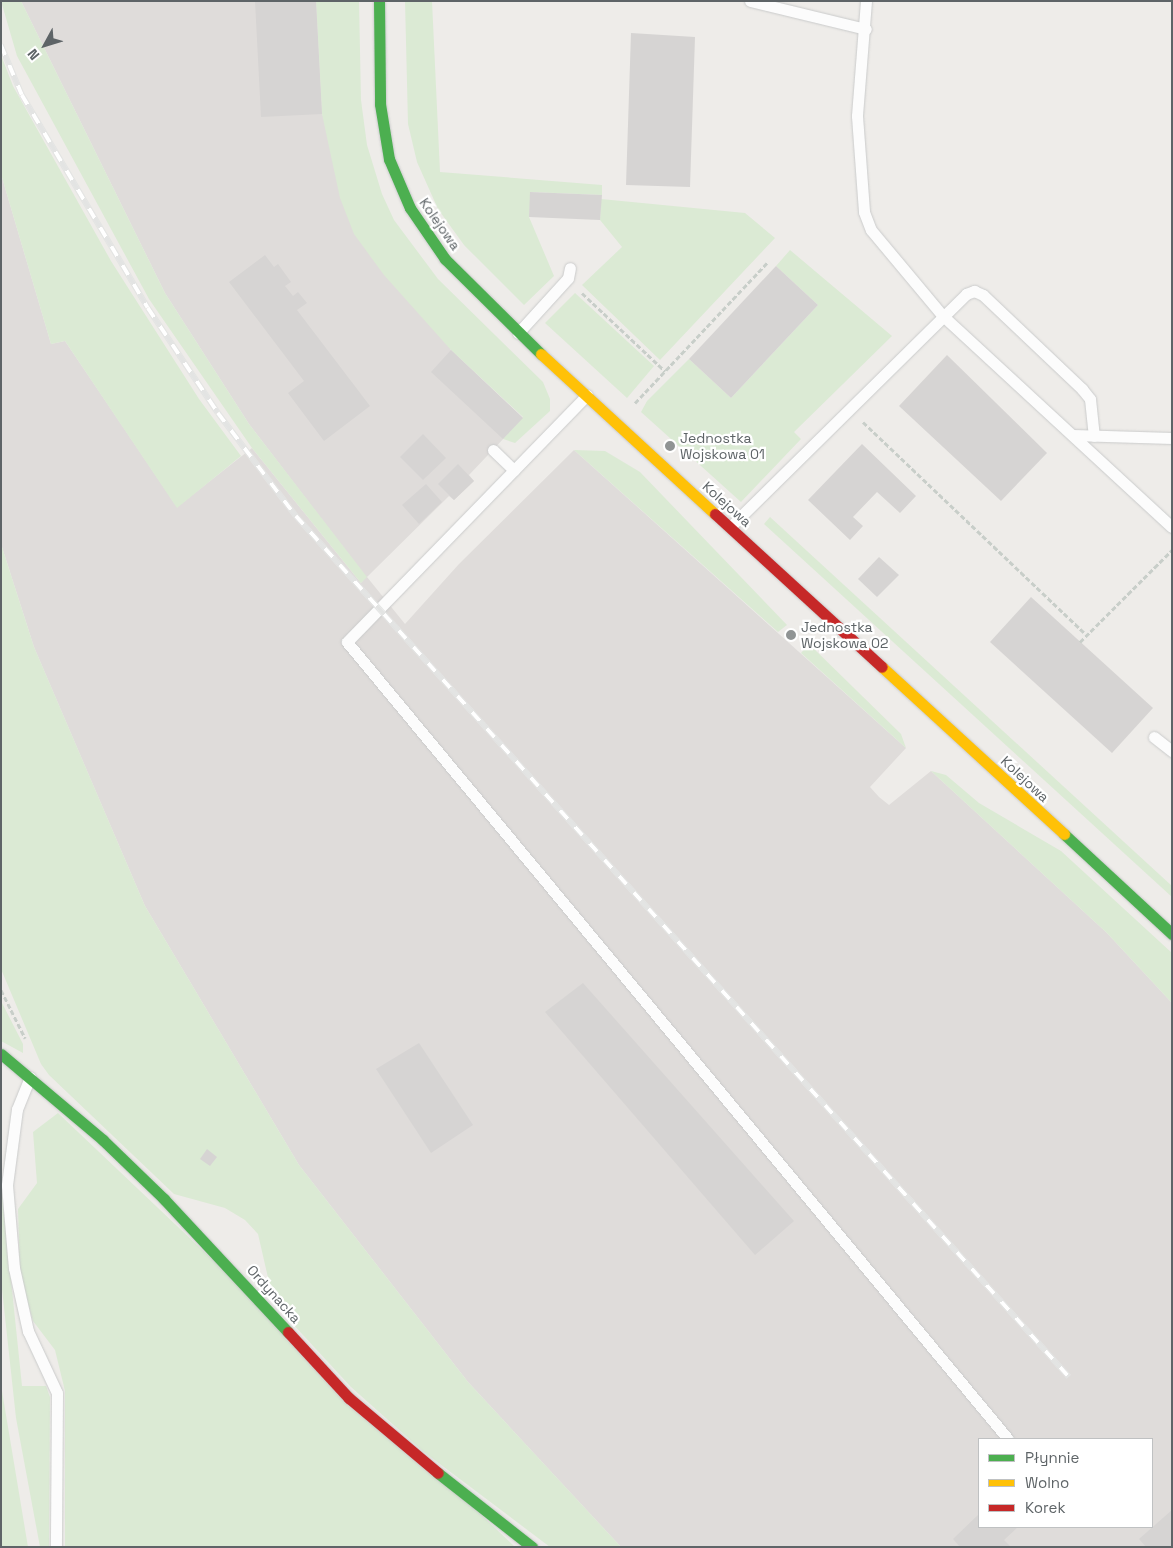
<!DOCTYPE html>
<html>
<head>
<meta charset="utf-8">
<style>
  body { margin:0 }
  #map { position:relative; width:1173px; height:1548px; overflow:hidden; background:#eeece9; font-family:"Space Grotesk",sans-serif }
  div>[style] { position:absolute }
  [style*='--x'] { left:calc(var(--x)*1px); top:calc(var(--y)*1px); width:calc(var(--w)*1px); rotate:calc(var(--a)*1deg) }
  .industrial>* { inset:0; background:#dfdcda }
  .green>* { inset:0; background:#dbead4 }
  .building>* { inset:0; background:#d6d4d3 }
  .path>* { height:3px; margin-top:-1.5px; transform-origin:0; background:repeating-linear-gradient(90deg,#c8cec9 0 5px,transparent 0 7.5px) }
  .roads { filter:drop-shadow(0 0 1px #cacbcb) drop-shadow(0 0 1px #cacbcb) }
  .lane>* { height:11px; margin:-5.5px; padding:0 5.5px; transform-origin:5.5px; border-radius:5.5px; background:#fcfcfc }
  .fast>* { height:11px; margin:-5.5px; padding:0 5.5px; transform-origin:5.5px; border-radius:5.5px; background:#4caf50 }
  .slow>* { height:11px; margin:-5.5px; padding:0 5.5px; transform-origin:5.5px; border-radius:5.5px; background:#ffc107 }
  .jam>* { height:11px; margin:-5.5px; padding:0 5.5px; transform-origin:5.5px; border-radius:5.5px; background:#c62828 }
  .rail>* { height:5.5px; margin-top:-2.75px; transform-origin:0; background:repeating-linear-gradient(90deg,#fff 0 11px,#e3e4e3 0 22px); box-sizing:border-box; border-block:1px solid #e3e4e3 }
  .dots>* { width:14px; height:14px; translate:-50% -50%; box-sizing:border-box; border:2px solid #fff; border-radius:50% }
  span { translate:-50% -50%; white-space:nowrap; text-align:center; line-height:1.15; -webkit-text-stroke:4.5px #fff; paint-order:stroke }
  .street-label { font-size:14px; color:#5e6467 }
  .poi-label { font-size:14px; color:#5e6467 }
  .left { translate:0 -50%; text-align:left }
  .frame { position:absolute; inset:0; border:2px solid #5e6467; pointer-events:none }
  .legend { position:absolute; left:978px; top:1438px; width:175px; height:90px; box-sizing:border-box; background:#fff; border:1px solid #bfc1c2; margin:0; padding:6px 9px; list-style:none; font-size:15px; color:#5e6467 }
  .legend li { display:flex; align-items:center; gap:10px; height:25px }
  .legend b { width:25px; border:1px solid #bfc1c2 }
  .north { position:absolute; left:20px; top:20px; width:50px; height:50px; -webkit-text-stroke:4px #fff; paint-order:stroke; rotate:231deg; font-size:14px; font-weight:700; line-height:20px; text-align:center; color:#5e6467 }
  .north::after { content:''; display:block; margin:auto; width:18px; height:22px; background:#5e6467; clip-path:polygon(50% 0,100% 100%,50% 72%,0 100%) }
</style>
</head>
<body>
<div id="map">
  <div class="industrial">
    <i style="clip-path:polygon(evenodd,21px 1px,316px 1px,322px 114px,451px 350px,523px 418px,469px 475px,474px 481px,454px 500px,449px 496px,367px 577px,405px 624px,459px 564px,574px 450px,906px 748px,870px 787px,879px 797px,889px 805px,931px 771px,1107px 933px,1172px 1003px,1172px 1547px,621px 1547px,468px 1382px,299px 1165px,145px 906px,34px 647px,1px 544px,1px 174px,51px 344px,65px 341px,177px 507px,252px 448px,361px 583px,366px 577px,249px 424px,165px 293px,21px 1px,979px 1439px,1152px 1439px,1152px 1527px,979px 1527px,979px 1439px)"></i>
  </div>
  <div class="green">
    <i style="clip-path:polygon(1px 1px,21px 1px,165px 293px,249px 424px,367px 577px,361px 583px,252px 448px,149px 299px,17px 56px)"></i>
    <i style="clip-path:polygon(316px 1px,359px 1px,361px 100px,367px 145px,382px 194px,394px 220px,438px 279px,543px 382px,550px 399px,550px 411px,515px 443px,503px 439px,523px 417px,451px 350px,384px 275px,354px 234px,340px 198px,322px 114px)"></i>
    <i style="clip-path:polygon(405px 1px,432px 1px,440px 172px,602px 185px,602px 195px,531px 192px,529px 217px,554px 276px,524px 305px,464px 245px,438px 209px,417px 162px,408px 124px)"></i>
    <i style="clip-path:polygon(1px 55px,13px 86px,111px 261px,199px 399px,241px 456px,177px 508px,65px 341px,51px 344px,1px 174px)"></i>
    <i style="clip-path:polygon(601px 199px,745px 213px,775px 238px,660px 360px,582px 285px,622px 247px,600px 220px)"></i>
    <i style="clip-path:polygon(790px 250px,892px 336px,794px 432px,801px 439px,741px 502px,641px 412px,647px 401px,689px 359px,731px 398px,818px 305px,776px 266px)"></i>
    <i style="clip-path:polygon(575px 293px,654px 366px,627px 398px,545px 323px)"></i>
    <i style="clip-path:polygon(574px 450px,605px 451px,640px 472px,787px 625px,778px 632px)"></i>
    <i style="clip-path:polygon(770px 517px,1172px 886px,1172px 897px,764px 524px)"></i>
    <i style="clip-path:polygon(1px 544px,34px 647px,145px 906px,299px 1165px,468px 1382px,621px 1547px,550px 1547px,424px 1452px,351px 1387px,267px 1296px,269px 1282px,258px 1234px,245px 1220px,225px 1208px,174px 1194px,49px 1075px,41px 1064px,1px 969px)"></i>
    <i style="clip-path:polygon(809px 644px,901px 734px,906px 748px,801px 653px)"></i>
    <i style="clip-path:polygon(931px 771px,946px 775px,979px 803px,1061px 851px,1172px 953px,1172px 1003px,1107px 933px)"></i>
    <i style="clip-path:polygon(1px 1001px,23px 1044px,23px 1053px,1px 1041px)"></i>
    <i style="clip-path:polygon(58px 1113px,515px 1547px,65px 1547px,65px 1391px,55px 1350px,33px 1321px,20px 1275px,18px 1209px,37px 1183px,33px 1132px)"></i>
    <i style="clip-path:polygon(1px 1184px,22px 1386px,46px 1386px,50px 1397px,49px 1547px,40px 1547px,16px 1418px,1px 1280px)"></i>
    <i style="clip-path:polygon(1px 1384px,2px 1391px,28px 1547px,1px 1547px)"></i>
  </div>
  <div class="building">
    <i style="clip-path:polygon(255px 1px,316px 1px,322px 114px,261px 117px)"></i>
    <i style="clip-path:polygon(631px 33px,695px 37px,690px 187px,626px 185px)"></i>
    <i style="clip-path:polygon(530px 192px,602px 195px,600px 220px,529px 217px)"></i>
    <i style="clip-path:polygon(265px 255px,274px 267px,278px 264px,291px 282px,285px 286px,293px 296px,298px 292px,307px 303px,297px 310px,370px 406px,324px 441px,288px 393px,304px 381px,229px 282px)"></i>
    <i style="clip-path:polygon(776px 266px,818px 305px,731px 398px,689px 359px)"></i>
    <i style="clip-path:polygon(451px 350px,523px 418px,503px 439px,431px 372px)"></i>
    <i style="clip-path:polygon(947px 355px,1047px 453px,1001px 501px,899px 406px)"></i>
    <i style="clip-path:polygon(423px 434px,446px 458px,423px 480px,400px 457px)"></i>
    <i style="clip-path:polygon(862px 444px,916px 496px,900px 513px,877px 492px,853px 517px,863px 526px,850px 540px,808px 500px)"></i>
    <i style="clip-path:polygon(458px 464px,474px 481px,454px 500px,438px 484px)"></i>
    <i style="clip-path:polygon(426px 484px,442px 502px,419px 524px,402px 505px)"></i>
    <i style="clip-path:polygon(879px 557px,899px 575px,877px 597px,858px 579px)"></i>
    <i style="clip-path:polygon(1031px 597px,1153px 708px,1112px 753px,990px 642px)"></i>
    <i style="clip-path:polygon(583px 983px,794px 1221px,755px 1255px,545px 1012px)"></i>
    <i style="clip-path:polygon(419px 1043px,473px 1125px,431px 1153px,376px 1069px)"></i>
    <i style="clip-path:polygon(207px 1149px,217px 1157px,210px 1166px,200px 1159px)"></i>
    <i style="clip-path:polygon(1172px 1510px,1172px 1547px,1146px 1547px,1139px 1539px)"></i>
    <i style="clip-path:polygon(979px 1514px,979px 1527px,1018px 1527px,1004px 1540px,1011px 1547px,960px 1547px,953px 1539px)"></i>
  </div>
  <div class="path">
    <i style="--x:582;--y:293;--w:114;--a:43.2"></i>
    <i style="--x:635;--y:403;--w:195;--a:-46.7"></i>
    <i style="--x:863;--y:422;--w:309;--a:43.6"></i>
    <i style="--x:1080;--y:642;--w:130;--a:-45"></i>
    <i style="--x:1;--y:990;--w:54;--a:63.4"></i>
  </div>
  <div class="roads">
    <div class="lane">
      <i style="--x:750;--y:1;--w:119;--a:13.6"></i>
      <i style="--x:866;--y:1;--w:115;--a:94.5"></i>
      <i style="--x:857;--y:116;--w:96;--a:85.8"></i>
      <i style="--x:864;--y:212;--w:19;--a:69"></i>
      <i style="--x:871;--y:230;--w:112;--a:50.1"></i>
      <i style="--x:943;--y:316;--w:311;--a:42.7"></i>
      <i style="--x:518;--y:333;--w:74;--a:-47.7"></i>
      <i style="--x:568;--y:278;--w:10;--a:-79"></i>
      <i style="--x:587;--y:395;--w:344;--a:134.2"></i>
      <i style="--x:347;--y:642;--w:1035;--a:50.33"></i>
      <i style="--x:1073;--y:435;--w:99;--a:1.7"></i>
      <i style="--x:493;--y:450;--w:29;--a:44"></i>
      <i style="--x:730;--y:527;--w:332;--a:-44.6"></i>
      <i style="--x:966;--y:294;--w:9;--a:-21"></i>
      <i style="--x:974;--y:291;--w:10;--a:24"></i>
      <i style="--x:983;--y:295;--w:137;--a:43.5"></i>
      <i style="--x:1082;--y:389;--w:13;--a:51"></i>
      <i style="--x:1090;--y:399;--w:37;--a:84"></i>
      <i style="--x:1154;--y:737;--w:23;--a:38"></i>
      <i style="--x:30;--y:1077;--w:35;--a:112"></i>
      <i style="--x:17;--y:1109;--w:77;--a:97.5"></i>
      <i style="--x:7;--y:1185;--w:83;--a:85.2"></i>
      <i style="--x:14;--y:1268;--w:65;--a:77.5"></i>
      <i style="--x:28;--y:1331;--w:68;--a:64.9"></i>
      <i style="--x:57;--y:1393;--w:154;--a:90.4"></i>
    </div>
    <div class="fast">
      <i style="--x:379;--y:1;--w:103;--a:89.4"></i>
      <i style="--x:380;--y:104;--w:56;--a:80.7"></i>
      <i style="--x:389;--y:159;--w:53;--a:66.8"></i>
      <i style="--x:410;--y:208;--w:62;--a:55.5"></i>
      <i style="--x:445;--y:259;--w:135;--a:44.7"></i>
      <i style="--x:1064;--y:834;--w:147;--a:42.8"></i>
      <i style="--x:1;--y:1054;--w:133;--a:40.1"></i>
      <i style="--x:103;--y:1140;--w:85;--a:44"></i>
      <i style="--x:164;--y:1199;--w:182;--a:47"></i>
      <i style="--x:438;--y:1473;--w:120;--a:38.2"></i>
    </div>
    <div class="slow">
      <i style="--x:541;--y:354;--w:236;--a:42.6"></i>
      <i style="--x:882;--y:667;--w:247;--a:42.5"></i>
    </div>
    <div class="jam">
      <i style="--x:715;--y:514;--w:226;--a:42.5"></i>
      <i style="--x:288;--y:1332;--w:90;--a:47.3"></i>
      <i style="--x:349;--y:1398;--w:116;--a:40.1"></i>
    </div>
  </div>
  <div class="rail">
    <i style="--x:1;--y:45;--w:54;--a:67.2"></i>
    <i style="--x:22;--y:95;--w:247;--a:59.4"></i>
    <i style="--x:148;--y:308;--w:126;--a:56.3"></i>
    <i style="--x:218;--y:413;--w:129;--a:52.9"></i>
    <i style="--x:296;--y:516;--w:1157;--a:48.08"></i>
  </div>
  <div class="dots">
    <i style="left:670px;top:446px;background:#909494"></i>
    <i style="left:791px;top:635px;background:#909494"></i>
  </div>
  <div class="street-label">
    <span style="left:440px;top:224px;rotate:55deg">Kolejowa</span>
    <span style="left:727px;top:504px;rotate:42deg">Kolejowa</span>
    <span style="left:1025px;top:779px;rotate:43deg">Kolejowa</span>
    <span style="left:274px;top:1294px;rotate:48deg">Ordynacka</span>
  </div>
  <div class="poi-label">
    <span class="left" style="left:680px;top:446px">Jednostka<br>Wojskowa 01</span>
    <span class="left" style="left:801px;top:635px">Jednostka<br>Wojskowa 02</span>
  </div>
  <div class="frame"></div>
  <ul class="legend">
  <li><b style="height:6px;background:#4caf50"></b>Płynnie</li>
  <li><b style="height:6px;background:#ffc107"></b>Wolno</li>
  <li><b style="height:6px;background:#c62828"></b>Korek</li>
  </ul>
  <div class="north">N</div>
</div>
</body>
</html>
